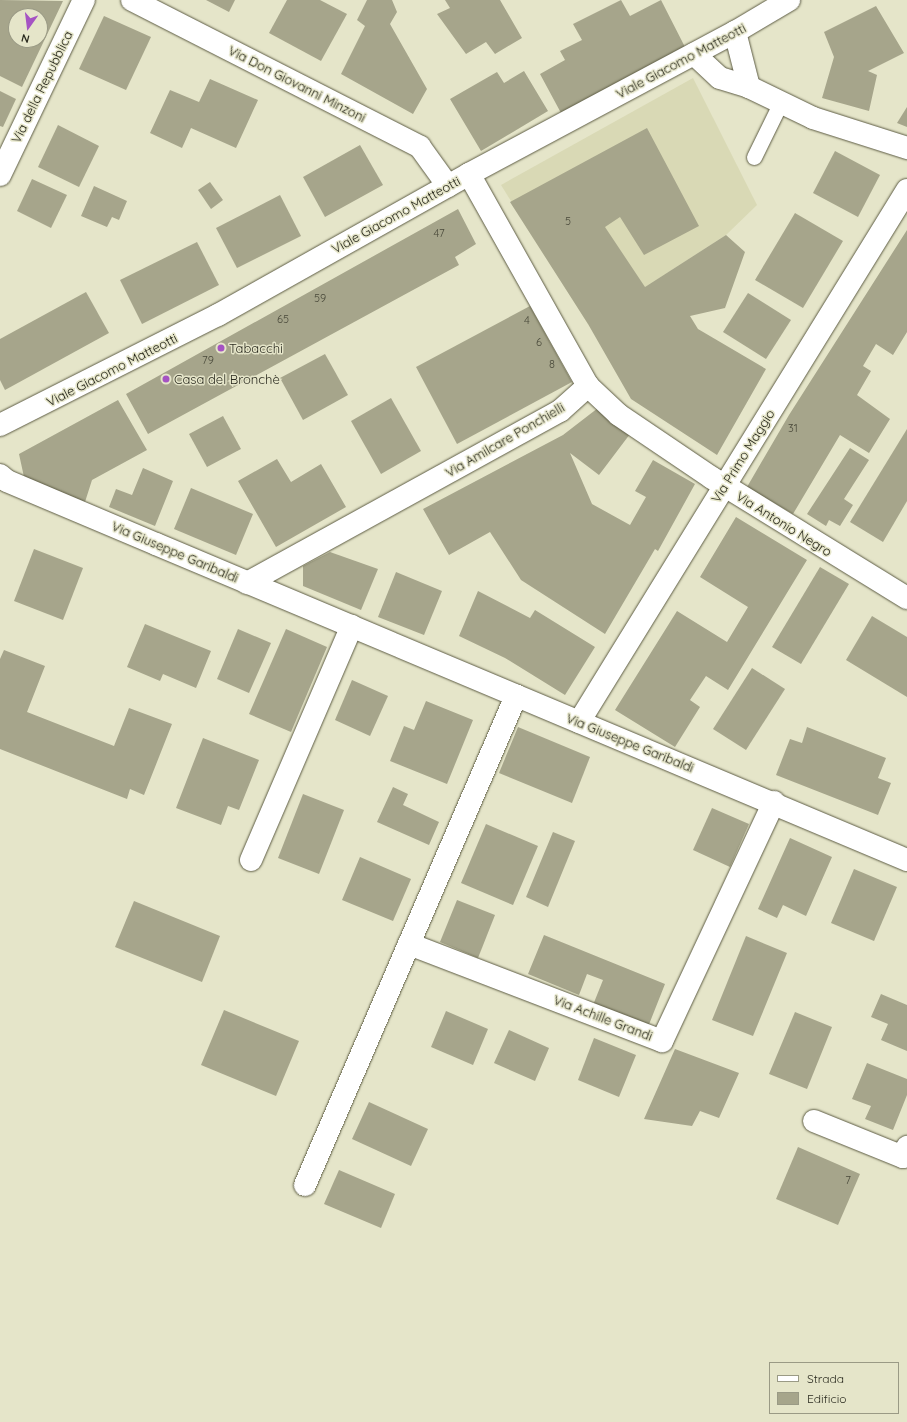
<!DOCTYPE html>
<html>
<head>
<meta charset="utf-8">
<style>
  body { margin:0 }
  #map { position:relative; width:907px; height:1422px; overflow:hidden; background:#e5e5c9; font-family:Quicksand,sans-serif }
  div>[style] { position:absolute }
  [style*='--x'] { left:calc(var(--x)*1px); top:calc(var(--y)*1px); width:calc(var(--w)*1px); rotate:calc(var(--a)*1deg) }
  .built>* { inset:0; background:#d9d9b5 }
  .building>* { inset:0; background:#a6a58b }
  .roads { filter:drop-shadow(0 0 1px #5d5c44) drop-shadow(0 0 1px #5d5c44) }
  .lane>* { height:15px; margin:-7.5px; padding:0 7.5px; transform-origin:7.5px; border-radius:7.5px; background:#fff }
  .street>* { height:22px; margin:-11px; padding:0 11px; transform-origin:11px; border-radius:11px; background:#fff }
  .secondary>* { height:22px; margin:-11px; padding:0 11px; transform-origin:11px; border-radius:11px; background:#fff }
  .dots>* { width:11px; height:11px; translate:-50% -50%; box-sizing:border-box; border:2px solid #e5e5c9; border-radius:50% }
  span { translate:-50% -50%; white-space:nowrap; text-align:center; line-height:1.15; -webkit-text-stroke:3px #e5e5c9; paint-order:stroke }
  .number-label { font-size:11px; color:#49493a }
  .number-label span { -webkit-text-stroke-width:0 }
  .street-label { font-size:13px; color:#2a2a1f }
  .poi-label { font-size:13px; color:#2a2a1f }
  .left { translate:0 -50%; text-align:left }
  .legend { position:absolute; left:769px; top:1362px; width:130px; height:52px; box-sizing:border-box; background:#e5e5c9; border:1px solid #9a9a85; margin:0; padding:5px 7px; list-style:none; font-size:12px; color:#2a2a1f }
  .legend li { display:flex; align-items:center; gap:8px; height:20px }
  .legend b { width:20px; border:1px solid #9a9a85 }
  .north { position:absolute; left:8px; top:8px; width:40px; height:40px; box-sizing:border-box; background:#e5e5c9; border:1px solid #9a9a85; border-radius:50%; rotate:194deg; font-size:11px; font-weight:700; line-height:16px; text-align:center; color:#2a2a1f }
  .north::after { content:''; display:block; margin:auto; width:14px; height:18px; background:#a553c3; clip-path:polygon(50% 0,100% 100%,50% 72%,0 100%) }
</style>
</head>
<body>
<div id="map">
  <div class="built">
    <i style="clip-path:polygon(693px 78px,757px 205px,726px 235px,588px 324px,501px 185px)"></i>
  </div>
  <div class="building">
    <i style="clip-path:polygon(evenodd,0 0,63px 1px,22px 87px,0 76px,0 0,16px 16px,40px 16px,40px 40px,16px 40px,16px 16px)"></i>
    <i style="clip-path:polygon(206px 0,235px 0,229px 12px)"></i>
    <i style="clip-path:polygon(287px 0,320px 0,347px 14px,321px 61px,269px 33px)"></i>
    <i style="clip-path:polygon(367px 0,392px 0,397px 12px,390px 24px,427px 89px,413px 114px,341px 74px,365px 26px,357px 20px)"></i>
    <i style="clip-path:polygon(445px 0,500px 0,522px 38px,495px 54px,486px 42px,466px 54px,437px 14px,450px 8px)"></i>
    <i style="clip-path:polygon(621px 0,630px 16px,661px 0,686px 49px,561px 113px,540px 74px,565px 60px,560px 51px,582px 40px,573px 24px)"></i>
    <i style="clip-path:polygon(876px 6px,904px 53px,868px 71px,877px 75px,869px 111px,822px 98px,834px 57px,824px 32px)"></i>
    <i style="clip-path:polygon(104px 16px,151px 37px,126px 90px,79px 69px)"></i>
    <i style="clip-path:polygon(524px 71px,548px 111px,481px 151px,450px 99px,497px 72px,504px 83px)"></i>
    <i style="clip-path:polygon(210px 79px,258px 100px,236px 148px,191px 128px,182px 148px,150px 133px,170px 90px,199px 102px)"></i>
    <i style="clip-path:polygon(0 91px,16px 99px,3px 127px,0 126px)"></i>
    <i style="clip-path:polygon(907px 107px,907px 127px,897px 123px)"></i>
    <i style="clip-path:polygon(58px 125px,99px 146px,79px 187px,38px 167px)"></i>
    <i style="clip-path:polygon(647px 128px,699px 226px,644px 255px,620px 217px,605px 227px,645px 287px,726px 235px,745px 252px,725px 308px,690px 316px,698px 329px,766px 369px,717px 455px,631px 399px,588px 324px,510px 202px)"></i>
    <i style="clip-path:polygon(360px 145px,383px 185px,325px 217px,303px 177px)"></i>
    <i style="clip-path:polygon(835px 151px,880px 175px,858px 217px,813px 193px)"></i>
    <i style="clip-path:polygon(32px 179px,67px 195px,51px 228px,17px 211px)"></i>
    <i style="clip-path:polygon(210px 182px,223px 200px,211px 209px,198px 190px)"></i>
    <i style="clip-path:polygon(94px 186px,127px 201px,119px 220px,112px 217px,107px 227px,81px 216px)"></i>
    <i style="clip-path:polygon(280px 195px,301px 236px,237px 268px,216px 228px)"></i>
    <i style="clip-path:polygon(458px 209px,476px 244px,455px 257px,459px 265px,148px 434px,126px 394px)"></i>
    <i style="clip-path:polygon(795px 213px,843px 241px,803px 308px,755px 280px)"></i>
    <i style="clip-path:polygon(907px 230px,907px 332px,893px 355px,876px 344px,863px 366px,871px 371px,857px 395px,890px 419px,869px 453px,840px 435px,793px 514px,747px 487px,789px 415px)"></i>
    <i style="clip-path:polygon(197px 242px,219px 285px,142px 324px,120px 280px)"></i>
    <i style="clip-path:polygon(86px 292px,109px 333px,5px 390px,0 380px,0 339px)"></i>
    <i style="clip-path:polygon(748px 293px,791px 320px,766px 359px,723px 332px)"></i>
    <i style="clip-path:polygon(530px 306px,572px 382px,457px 444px,416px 367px)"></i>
    <i style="clip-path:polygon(325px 354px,348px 395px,303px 420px,280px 378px)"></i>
    <i style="clip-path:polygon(391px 398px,421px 451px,381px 474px,351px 421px)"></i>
    <i style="clip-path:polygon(118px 400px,147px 450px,92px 480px,85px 502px,24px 477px,19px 454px)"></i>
    <i style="clip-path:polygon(598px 408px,630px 434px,599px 475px,570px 453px,592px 504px,630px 525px,646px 497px,635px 491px,653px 460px,695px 484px,658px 551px,655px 549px,605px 634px,521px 580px,490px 532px,449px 555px,423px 509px,563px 435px)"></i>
    <i style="clip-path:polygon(223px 416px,241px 449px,207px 467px,189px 434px)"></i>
    <i style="clip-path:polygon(907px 429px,907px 501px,883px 542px,850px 522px)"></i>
    <i style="clip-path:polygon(850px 448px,869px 460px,844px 499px,853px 505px,840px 526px,829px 520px,826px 526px,807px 514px)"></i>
    <i style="clip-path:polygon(277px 459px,291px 482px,321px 464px,346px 507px,276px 547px,238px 481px)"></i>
    <i style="clip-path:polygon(143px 468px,173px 481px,155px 526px,109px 507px,116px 489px,132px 495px)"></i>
    <i style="clip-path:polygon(191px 488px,253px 514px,236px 555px,174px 529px)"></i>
    <i style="clip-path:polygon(736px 517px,807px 560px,728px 690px,706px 676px,690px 700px,700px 707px,675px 747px,615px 710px,677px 611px,727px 642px,748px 607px,700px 577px)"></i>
    <i style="clip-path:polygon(34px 549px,83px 568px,63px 620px,14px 601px)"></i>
    <i style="clip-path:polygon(330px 552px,378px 569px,361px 610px,303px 586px,303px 566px)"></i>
    <i style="clip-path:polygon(820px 567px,849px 584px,801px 664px,772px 647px)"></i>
    <i style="clip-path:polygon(396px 572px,442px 591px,424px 635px,378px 617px)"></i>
    <i style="clip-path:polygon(478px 591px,530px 618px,535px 610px,595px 647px,565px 695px,505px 658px,459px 636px)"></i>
    <i style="clip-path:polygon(872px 616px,907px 637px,907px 697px,846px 660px)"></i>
    <i style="clip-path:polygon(145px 624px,211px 651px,196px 688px,163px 674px,160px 681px,127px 667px)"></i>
    <i style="clip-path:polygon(238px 629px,271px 643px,249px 693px,217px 679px)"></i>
    <i style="clip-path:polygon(286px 629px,327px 647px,291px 732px,249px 714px)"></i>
    <i style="clip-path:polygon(4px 650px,45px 666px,27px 712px,114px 746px,129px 708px,172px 724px,144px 795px,130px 789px,127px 799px,0 749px,0 659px)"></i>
    <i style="clip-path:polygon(752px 668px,785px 689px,746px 750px,713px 729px)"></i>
    <i style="clip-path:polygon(352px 680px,388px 696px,370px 736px,335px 720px)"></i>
    <i style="clip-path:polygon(426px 701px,473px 720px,447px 784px,390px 761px,404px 726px,414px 730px)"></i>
    <i style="clip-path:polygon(518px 727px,590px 757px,572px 803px,499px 773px)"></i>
    <i style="clip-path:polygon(807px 727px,886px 758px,878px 778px,891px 783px,878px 815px,776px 775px,790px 739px,802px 743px)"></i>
    <i style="clip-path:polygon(203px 738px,259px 760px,239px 810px,228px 806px,221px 825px,176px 808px)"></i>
    <i style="clip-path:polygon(393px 787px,408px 794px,403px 805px,439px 822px,429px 845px,377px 822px)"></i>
    <i style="clip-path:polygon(303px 794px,344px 810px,319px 874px,278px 858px)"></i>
    <i style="clip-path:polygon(712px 808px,749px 824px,730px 867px,693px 850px)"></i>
    <i style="clip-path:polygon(486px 824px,538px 846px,513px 905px,461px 883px)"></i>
    <i style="clip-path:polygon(553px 832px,575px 841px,548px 907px,526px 897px)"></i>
    <i style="clip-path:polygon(790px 838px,832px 857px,806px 916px,783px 905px,777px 918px,758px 909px)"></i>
    <i style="clip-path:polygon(360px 857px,411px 879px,393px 921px,342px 900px)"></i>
    <i style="clip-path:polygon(854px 869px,897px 887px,874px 941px,831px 923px)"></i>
    <i style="clip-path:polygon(457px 900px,495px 915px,478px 958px,440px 942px)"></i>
    <i style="clip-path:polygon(134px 901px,220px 936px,202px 982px,115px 947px)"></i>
    <i style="clip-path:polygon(544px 935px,665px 984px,648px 1027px,593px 1005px,603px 980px,587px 974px,579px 995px,528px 974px)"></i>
    <i style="clip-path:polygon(746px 936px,787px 953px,753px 1036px,712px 1020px)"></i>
    <i style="clip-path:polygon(881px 994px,907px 1005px,907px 1051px,881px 1040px,888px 1024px,871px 1017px)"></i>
    <i style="clip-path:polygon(224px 1010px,299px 1041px,276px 1096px,201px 1065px)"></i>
    <i style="clip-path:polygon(446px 1011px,488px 1029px,473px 1065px,431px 1047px)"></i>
    <i style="clip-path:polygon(795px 1012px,832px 1027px,807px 1089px,769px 1074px)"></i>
    <i style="clip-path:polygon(509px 1030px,549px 1048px,535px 1081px,494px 1063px)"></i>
    <i style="clip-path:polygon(594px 1038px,636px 1055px,619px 1097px,578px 1080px)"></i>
    <i style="clip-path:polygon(675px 1049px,739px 1073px,719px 1118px,700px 1111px,692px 1126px,644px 1119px)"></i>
    <i style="clip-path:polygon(867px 1063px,907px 1079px,907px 1095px,893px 1130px,865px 1119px,871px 1106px,852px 1099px)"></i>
    <i style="clip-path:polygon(369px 1102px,428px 1129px,411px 1166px,352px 1139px)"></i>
    <i style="clip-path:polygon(798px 1147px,860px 1174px,838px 1225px,776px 1199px)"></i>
    <i style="clip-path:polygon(339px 1170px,395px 1194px,381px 1228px,324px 1204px)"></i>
  </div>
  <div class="roads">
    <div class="lane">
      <i style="--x:754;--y:157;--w:61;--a:-63.9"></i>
    </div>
    <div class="street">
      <i style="--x:132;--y:0;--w:323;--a:27"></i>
      <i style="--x:420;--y:147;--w:48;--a:54.3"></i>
      <i style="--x:735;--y:32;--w:57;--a:75.7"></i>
      <i style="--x:694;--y:54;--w:35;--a:43"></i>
      <i style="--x:720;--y:78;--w:30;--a:17"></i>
      <i style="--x:749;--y:87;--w:71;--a:25.8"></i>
      <i style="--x:813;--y:118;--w:99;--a:17.7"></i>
      <i style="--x:469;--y:174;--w:243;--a:60.7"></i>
      <i style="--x:588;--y:386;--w:42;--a:43.1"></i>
      <i style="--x:619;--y:415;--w:112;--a:34.1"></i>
      <i style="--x:712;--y:478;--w:229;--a:31.6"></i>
      <i style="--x:0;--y:175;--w:194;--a:-64.4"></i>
      <i style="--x:0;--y:475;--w:9;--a:41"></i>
      <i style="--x:7;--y:481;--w:162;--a:22.9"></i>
      <i style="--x:156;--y:544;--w:815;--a:22.82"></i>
      <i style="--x:247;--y:583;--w:357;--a:-28.8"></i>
      <i style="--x:560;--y:411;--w:38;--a:-42"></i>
      <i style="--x:579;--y:722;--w:625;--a:-58.34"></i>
      <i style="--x:251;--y:860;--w:255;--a:-66.7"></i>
      <i style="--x:409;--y:944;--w:271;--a:21"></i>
      <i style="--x:662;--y:1041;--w:264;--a:-64.9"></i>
      <i style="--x:814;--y:1121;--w:96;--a:22"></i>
      <i style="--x:903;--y:1157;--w:11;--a:-68"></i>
      <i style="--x:305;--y:1185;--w:533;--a:-66.66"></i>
    </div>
    <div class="secondary">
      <i style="--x:0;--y:425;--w:244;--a:-26.8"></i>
      <i style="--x:218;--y:315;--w:288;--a:-29.3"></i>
      <i style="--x:469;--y:174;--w:302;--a:-28.1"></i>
      <i style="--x:735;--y:32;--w:63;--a:-30.7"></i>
    </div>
  </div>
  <div class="dots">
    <i style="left:221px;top:348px;background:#a553c3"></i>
    <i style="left:166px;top:379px;background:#a553c3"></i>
  </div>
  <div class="number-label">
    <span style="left:568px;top:221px">5</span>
    <span style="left:439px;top:233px">47</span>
    <span style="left:320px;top:298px">59</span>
    <span style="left:283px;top:319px">65</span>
    <span style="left:527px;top:320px">4</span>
    <span style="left:539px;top:342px">6</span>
    <span style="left:208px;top:360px">79</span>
    <span style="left:552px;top:364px">8</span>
    <span style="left:793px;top:428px">31</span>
    <span style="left:848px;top:1180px">7</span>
  </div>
  <div class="street-label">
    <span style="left:681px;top:61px;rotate:-28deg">Viale Giacomo Matteotti</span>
    <span style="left:297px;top:84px;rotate:27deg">Via Don Giovanni Minzoni</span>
    <span style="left:42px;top:87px;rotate:-64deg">Via della Repubblica</span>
    <span style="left:396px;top:215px;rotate:-29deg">Viale Giacomo Matteotti</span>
    <span style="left:112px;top:370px;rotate:-27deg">Viale Giacomo Matteotti</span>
    <span style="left:505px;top:440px;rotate:-30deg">Via Amilcare Ponchielli</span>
    <span style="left:743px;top:456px;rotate:-58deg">Via Primo Maggio</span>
    <span style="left:784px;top:524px;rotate:32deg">Via Antonio Negro</span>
    <span style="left:175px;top:552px;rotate:23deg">Via Giuseppe Garibaldi</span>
    <span style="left:630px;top:743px;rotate:22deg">Via Giuseppe Garibaldi</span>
    <span style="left:603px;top:1018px;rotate:21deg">Via Achille Grandi</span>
  </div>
  <div class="poi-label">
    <span class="left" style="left:229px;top:348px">Tabacchi</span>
    <span class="left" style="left:174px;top:379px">Casa del Bronchè</span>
  </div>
  <ul class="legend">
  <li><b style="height:5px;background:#fff"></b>Strada</li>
  <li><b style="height:11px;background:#a6a58b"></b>Edificio</li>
  </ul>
  <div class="north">N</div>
</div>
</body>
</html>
